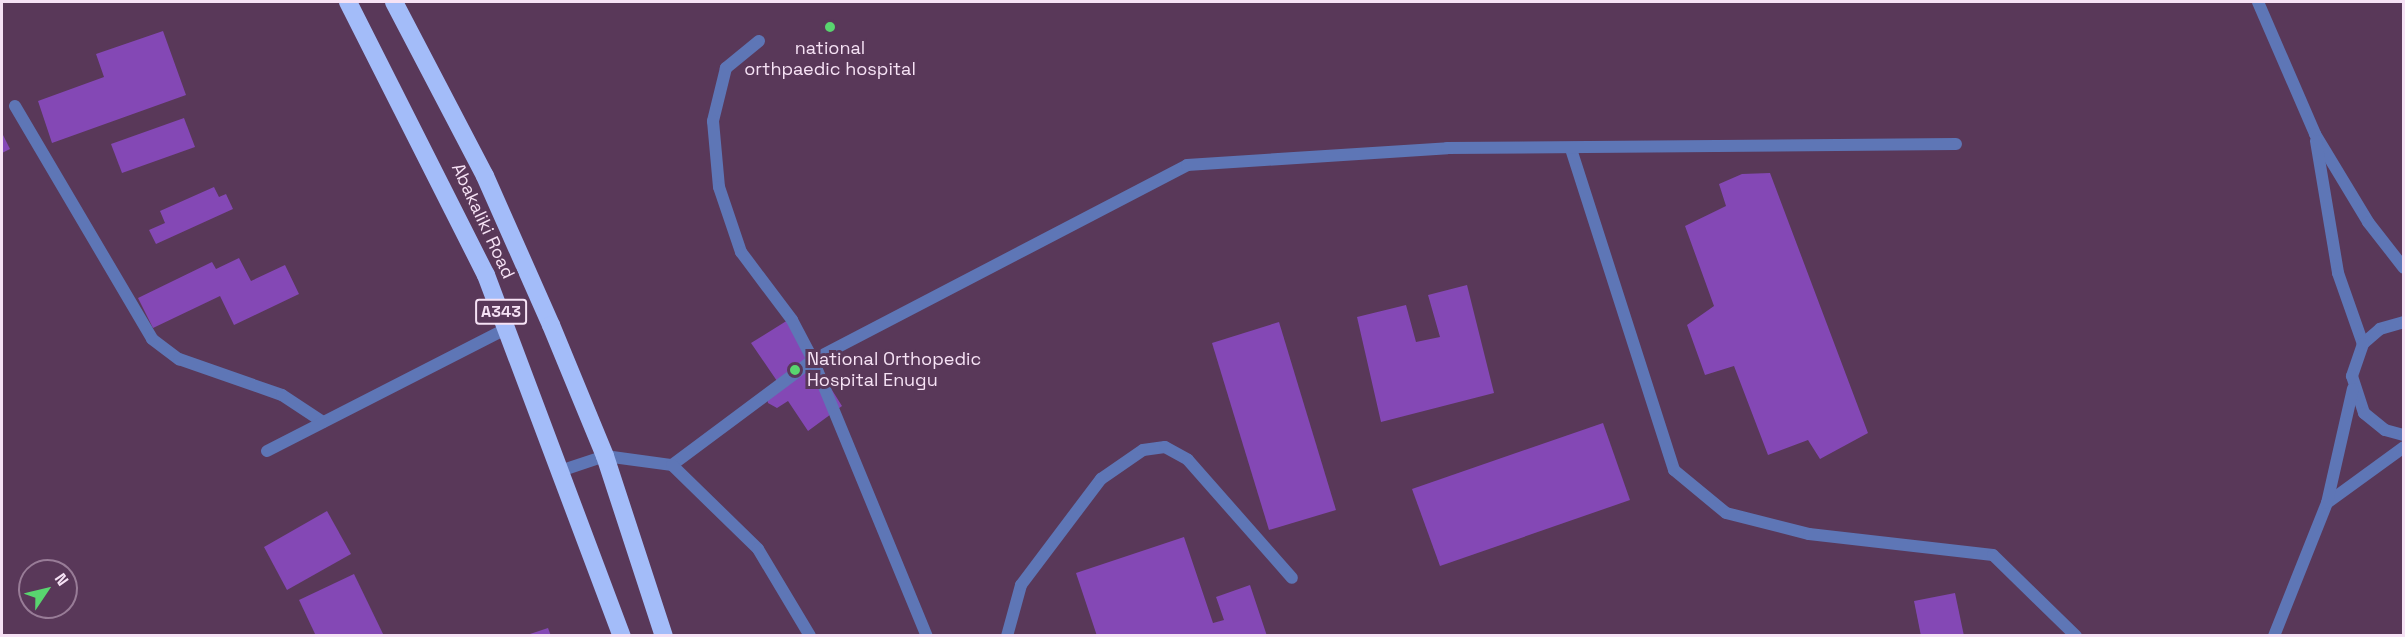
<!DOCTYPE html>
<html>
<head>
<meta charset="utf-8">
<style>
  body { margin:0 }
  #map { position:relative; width:2405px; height:637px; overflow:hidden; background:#593859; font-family:"Space Grotesk",sans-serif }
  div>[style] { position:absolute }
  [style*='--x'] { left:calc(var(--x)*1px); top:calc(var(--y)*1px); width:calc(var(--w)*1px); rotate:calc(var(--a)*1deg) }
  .building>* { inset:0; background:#8448b5 }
  .lane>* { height:12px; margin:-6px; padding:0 6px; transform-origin:6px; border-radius:6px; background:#5e76b6 }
  .street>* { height:12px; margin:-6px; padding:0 6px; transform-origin:6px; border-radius:6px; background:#5e76b6 }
  .highway>* { height:18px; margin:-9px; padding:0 9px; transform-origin:9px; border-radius:9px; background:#a3bcf9 }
  .dots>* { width:16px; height:16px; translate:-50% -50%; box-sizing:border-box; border:3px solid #593859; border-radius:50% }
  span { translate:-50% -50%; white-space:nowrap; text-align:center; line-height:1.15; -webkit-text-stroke:6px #593859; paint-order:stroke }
  .shield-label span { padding:2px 4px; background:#593859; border:2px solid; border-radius:4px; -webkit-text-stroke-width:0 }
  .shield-label { font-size:16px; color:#f6e2f5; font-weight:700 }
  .poi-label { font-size:18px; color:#f6e2f5 }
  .left { translate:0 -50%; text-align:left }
  .street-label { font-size:18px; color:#f6e2f5 }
  .frame { position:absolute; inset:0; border:3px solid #f6e2f5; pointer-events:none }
  .north { position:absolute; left:18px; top:559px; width:60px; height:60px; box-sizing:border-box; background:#593859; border:2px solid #987c97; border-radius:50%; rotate:55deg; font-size:16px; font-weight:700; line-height:24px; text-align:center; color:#f6e2f5 }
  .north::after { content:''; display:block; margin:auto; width:21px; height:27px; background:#59d56f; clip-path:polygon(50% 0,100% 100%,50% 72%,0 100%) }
</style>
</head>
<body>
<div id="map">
  <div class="building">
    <i style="clip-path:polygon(163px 31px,186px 95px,52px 143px,38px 101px,104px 77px,96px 54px)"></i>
    <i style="clip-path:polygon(184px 118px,195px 147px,122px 173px,111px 144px)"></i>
    <i style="clip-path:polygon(2px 133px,10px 149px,2px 153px)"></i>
    <i style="clip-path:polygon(1770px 173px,1868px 433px,1820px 459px,1808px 440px,1768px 455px,1734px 366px,1705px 375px,1687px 325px,1714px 306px,1685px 226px,1726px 206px,1719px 184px,1742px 174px)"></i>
    <i style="clip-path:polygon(214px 187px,219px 197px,226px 194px,233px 209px,156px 244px,149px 230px,165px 223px,160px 211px)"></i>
    <i style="clip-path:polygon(239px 258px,251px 281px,285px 265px,299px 294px,234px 325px,220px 296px,153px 328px,138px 298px,212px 262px,216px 269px)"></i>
    <i style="clip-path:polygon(1467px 285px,1494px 393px,1381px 422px,1357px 317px,1406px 305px,1416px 342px,1440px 337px,1428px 295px)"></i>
    <i style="clip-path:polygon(788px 320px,842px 406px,808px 431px,788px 401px,777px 408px,768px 403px,766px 392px,777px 381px,751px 343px)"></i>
    <i style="clip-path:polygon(1279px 322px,1336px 510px,1269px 530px,1212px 343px)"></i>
    <i style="clip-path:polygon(1603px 423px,1630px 500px,1440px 566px,1412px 489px)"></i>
    <i style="clip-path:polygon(327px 511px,351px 554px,287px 590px,264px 547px)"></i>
    <i style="clip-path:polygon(1184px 537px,1213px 623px,1224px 620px,1216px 597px,1250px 585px,1267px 636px,1097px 636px,1076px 573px)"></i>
    <i style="clip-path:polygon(354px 574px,384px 636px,316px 636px,299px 600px)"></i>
    <i style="clip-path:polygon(1955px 593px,1964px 636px,1921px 636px,1914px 601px)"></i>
    <i style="clip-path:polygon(548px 628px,551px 636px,528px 636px,527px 635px)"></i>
  </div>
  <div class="lane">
    <i style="--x:759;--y:41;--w:43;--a:140.7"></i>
    <i style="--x:726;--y:68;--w:55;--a:103.8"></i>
    <i style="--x:713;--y:121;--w:66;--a:84.8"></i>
    <i style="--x:719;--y:187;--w:69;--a:71.3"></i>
    <i style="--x:741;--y:252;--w:85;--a:53.1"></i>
    <i style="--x:792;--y:320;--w:45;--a:62.3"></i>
    <i style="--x:813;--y:360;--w:299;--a:67.6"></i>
    <i style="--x:1007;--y:636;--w:53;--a:-74.6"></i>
    <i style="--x:1021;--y:585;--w:133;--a:-53"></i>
    <i style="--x:1101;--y:479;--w:51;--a:-34.6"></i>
    <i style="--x:1143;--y:450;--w:22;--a:-8"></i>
    <i style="--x:1165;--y:447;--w:26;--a:29"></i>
    <i style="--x:1188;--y:460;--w:157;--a:48.6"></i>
  </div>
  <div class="street">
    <i style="--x:2258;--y:2;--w:144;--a:66.6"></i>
    <i style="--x:2315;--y:134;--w:103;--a:58.9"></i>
    <i style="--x:2368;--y:222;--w:58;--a:52"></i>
    <i style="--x:15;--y:106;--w:270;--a:59.5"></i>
    <i style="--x:152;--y:339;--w:34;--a:37"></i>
    <i style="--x:179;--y:359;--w:109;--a:19.3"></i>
    <i style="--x:282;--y:395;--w:49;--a:33.4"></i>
    <i style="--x:2316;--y:141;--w:134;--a:80.5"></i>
    <i style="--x:2338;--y:273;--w:75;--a:70.6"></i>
    <i style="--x:1571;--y:149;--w:337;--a:72.2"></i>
    <i style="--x:1674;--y:470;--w:67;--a:39.6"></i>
    <i style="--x:1726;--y:513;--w:86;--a:14.2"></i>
    <i style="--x:1809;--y:534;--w:185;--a:6.5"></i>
    <i style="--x:1993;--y:555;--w:116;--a:44.3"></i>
    <i style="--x:2404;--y:322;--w:25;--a:164"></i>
    <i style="--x:2380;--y:329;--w:23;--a:139"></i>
    <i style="--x:2363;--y:344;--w:34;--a:109"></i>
    <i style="--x:2352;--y:376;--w:39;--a:72"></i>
    <i style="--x:2364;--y:413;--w:27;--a:39"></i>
    <i style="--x:2385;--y:430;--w:20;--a:15"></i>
    <i style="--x:267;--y:451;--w:270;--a:-27.1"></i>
    <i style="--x:672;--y:465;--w:176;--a:-36.7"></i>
    <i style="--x:813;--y:360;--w:422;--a:-27.5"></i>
    <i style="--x:1187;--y:165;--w:261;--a:-3.7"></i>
    <i style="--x:1447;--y:148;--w:509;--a:-0.45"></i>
    <i style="--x:560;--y:471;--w:47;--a:-18.4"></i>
    <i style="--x:605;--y:456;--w:68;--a:7.7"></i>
    <i style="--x:672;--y:465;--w:120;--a:44.3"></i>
    <i style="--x:758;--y:549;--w:101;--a:59.1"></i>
    <i style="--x:2327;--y:503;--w:95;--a:-36"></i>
    <i style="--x:2274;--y:636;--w:143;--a:-68.3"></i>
    <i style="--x:2327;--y:503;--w:117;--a:-77.2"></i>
  </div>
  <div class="highway">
    <i style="--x:348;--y:2;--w:306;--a:63.2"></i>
    <i style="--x:486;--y:275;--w:386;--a:69.4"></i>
    <i style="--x:394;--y:2;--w:196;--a:62.4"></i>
    <i style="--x:485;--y:176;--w:163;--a:66.1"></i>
    <i style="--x:551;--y:325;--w:142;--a:67.6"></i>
    <i style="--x:605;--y:456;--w:189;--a:71.9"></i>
  </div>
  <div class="dots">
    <i style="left:830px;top:27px;background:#59d56f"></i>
    <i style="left:795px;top:370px;background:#59d56f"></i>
  </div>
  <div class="shield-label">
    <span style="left:501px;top:312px">A343</span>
  </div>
  <div class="poi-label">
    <span style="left:830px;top:59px">national<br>orthpaedic hospital</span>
    <span class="left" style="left:807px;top:370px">National Orthopedic<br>Hospital Enugu</span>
  </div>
  <div class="street-label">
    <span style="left:483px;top:221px;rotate:65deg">Abakaliki Road</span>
  </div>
  <div class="frame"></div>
  <div class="north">N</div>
</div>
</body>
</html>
